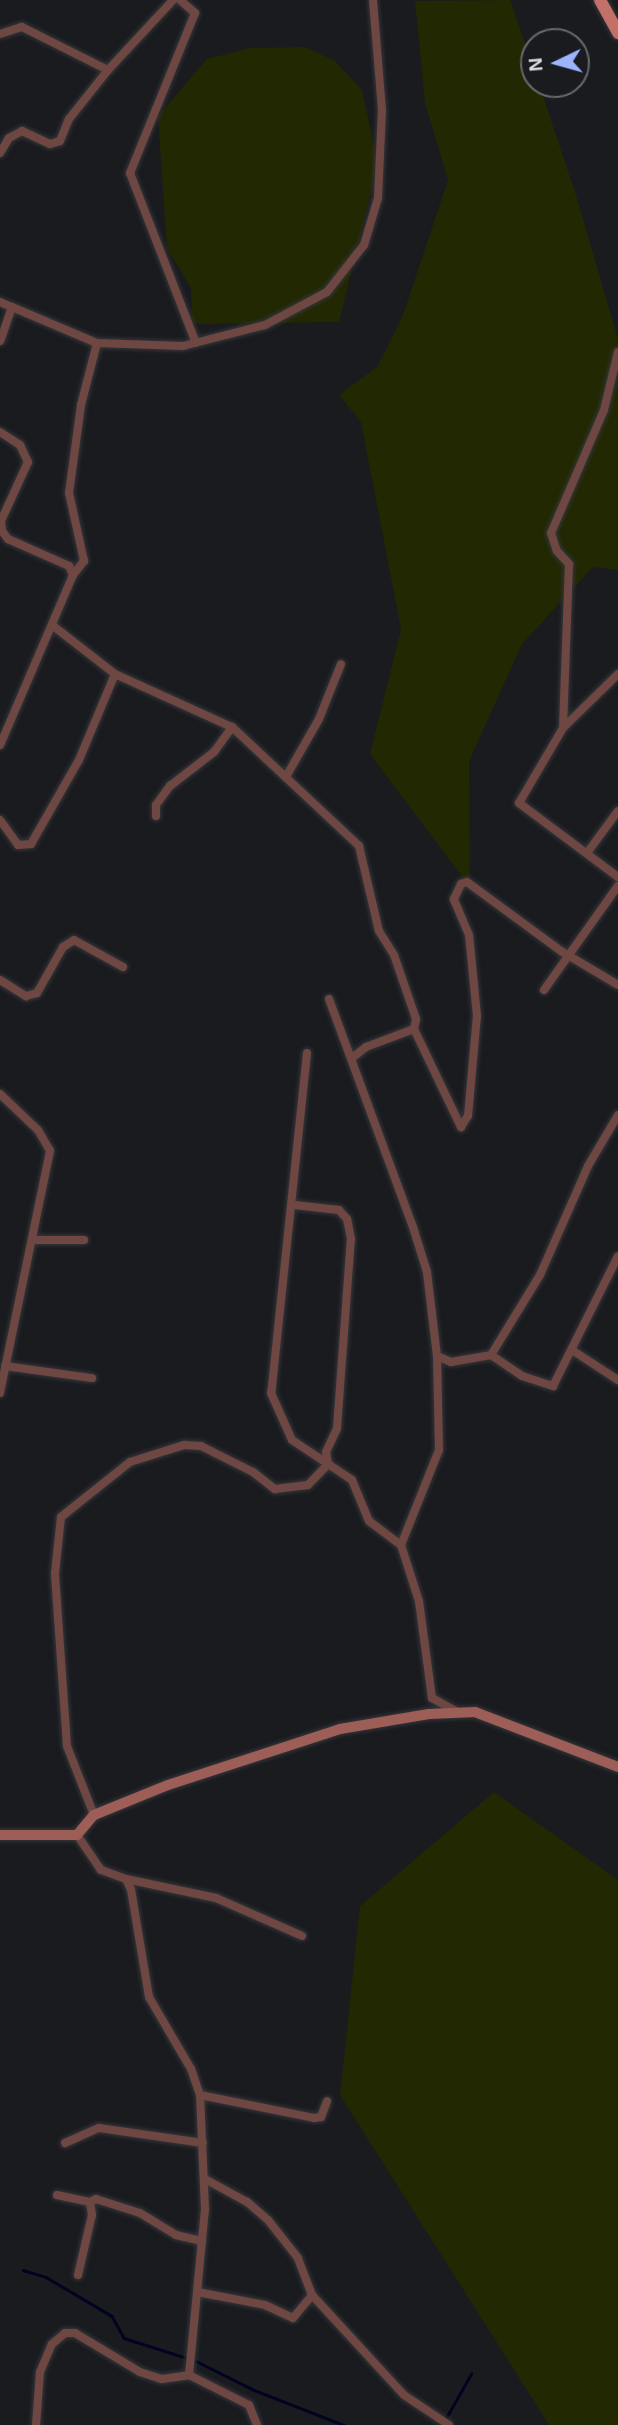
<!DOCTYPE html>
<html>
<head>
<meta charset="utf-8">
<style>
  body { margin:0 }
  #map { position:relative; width:618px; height:2425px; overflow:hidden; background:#1a1b1f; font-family:Arial,sans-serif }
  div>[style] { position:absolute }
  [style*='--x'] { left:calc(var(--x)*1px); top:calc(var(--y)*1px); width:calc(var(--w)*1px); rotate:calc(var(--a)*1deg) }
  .green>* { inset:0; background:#222802 }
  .stream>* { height:2.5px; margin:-1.25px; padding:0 1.25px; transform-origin:1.25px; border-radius:1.25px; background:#000420 }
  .roads { filter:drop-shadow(0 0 2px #35363a) drop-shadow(0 0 2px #35363a) }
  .street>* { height:8px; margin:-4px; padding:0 4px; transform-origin:4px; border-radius:4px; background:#6f4742 }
  .secondary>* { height:10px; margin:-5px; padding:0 5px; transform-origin:5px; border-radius:5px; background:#9e5e58 }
  .primary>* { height:12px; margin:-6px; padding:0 6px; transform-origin:6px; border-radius:6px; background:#c37168 }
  span { translate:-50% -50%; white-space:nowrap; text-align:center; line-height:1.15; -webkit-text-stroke:5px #1a1b1f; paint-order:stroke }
  .north { position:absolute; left:520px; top:28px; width:70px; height:70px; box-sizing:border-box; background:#1a1b1f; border:2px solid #68696c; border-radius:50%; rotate:265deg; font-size:19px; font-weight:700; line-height:28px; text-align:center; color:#dddee0 }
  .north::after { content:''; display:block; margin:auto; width:24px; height:32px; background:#9cb4fd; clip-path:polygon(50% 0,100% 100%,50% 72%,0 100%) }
</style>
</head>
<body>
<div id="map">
  <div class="green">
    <i style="clip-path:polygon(510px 0,534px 69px,534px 84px,539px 84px,576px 195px,618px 339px,618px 570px,593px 567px,522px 644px,469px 761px,470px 887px,370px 754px,401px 629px,361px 422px,339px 395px,377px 367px,403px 315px,448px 180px,425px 103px,415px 1px)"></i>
    <i style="clip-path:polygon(305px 47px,335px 61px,362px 90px,378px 164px,339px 322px,192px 324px,191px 288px,167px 248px,158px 116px,207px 59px,250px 48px)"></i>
    <i style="clip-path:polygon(494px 1792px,618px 1880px,618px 2425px,549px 2425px,340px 2095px,360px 1906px)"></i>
  </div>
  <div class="stream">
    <i style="--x:23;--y:2270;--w:24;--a:17"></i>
    <i style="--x:46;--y:2277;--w:77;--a:30.6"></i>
    <i style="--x:112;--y:2316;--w:25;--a:61"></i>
    <i style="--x:124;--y:2338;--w:66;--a:17.6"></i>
    <i style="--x:194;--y:2360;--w:67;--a:26.6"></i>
    <i style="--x:254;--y:2390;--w:97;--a:21.3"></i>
    <i style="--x:442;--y:2425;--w:59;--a:-60.4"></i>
  </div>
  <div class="roads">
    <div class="street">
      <i style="--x:180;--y:0;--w:20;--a:41"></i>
      <i style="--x:195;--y:13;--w:173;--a:112.1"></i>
      <i style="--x:130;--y:173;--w:182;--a:68.8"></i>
      <i style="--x:0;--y:34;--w:23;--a:-18"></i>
      <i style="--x:22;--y:27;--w:96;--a:26.6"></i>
      <i style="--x:0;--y:153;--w:17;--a:-59"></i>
      <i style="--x:9;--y:138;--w:15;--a:-28"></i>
      <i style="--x:22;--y:131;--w:31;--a:25"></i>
      <i style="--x:50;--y:144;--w:10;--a:-17"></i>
      <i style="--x:60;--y:141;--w:24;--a:-68"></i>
      <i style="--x:69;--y:119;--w:63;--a:-51.5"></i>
      <i style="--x:108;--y:70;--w:96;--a:-47.1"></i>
      <i style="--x:0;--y:302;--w:13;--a:23"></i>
      <i style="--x:12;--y:307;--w:36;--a:109"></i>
      <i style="--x:12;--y:307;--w:92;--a:23"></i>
      <i style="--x:97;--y:343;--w:86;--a:2"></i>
      <i style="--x:183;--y:346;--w:85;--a:-14.4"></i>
      <i style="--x:265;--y:325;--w:70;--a:-28"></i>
      <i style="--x:327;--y:292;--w:60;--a:-51.8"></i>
      <i style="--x:364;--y:245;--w:49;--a:-73.4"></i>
      <i style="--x:378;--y:198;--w:88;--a:-87.4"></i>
      <i style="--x:382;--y:110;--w:110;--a:-94.7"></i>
      <i style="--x:618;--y:352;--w:60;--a:103.6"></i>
      <i style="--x:604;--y:410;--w:134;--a:113.3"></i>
      <i style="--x:551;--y:533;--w:19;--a:72"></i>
      <i style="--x:557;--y:551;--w:18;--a:47"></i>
      <i style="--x:569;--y:564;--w:164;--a:92.1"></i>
      <i style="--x:563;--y:728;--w:87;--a:120.4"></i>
      <i style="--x:519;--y:803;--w:124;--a:36.8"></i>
      <i style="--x:0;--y:432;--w:24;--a:33"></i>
      <i style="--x:20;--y:445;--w:19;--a:65"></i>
      <i style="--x:28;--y:462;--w:65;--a:114.6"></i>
      <i style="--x:1;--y:521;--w:10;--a:84"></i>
      <i style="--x:2;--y:531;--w:10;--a:53"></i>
      <i style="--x:8;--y:539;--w:67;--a:23.9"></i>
      <i style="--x:69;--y:566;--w:10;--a:66"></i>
      <i style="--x:73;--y:575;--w:185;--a:113.2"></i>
      <i style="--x:73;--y:575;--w:18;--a:-52"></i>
      <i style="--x:84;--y:561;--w:70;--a:-102.4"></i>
      <i style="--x:69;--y:493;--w:89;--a:-82.2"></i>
      <i style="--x:81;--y:405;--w:64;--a:-75.5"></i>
      <i style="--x:52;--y:625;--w:80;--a:37.9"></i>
      <i style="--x:563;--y:728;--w:77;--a:-44.5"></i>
      <i style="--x:287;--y:775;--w:64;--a:-60.3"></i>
      <i style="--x:319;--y:719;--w:59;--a:-68.2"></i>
      <i style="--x:156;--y:816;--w:11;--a:-90"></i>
      <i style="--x:156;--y:805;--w:24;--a:-54"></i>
      <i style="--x:170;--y:786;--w:56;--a:-37.7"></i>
      <i style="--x:214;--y:752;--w:31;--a:-54"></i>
      <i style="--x:0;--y:820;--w:31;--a:54"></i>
      <i style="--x:18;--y:845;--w:13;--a:-4"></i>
      <i style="--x:31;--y:844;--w:97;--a:-60.3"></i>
      <i style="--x:79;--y:760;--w:93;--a:-67.3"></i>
      <i style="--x:115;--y:674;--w:128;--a:24.4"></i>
      <i style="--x:232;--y:727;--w:174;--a:43.1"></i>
      <i style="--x:359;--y:846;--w:87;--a:76.8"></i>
      <i style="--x:379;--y:931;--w:28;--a:58"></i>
      <i style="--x:394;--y:955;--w:68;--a:71"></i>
      <i style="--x:416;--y:1019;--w:10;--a:101"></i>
      <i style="--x:414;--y:1029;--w:109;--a:64.4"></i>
      <i style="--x:461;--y:1127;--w:13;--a:-58"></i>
      <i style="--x:468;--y:1116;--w:100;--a:-84.9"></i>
      <i style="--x:477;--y:1016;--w:81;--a:-95.6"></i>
      <i style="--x:469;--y:935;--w:39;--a:-113"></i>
      <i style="--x:454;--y:899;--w:17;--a:-65"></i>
      <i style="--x:461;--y:884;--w:6;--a:-18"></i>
      <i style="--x:467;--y:882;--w:117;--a:36.3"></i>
      <i style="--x:561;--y:951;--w:66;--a:30.8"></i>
      <i style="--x:587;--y:853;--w:52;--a:-53.6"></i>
      <i style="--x:0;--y:980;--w:31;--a:32"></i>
      <i style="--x:26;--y:996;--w:11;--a:-15"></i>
      <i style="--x:37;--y:993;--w:53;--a:-60.5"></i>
      <i style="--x:63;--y:947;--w:13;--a:-32"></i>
      <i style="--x:74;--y:940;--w:56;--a:28.9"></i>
      <i style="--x:544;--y:990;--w:128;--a:-54.6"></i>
      <i style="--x:329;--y:999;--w:240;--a:69.8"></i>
      <i style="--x:412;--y:1224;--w:50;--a:72.6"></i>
      <i style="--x:427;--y:1272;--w:85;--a:83.2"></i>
      <i style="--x:307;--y:1053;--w:342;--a:96"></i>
      <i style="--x:271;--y:1393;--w:51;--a:65.9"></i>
      <i style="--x:292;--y:1440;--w:72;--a:33.7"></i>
      <i style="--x:352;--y:1480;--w:44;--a:67.5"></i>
      <i style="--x:369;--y:1521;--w:40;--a:37"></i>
      <i style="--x:401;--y:1545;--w:59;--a:72.2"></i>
      <i style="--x:419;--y:1601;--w:98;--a:82.4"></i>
      <i style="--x:432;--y:1698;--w:26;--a:29"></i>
      <i style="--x:352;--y:1058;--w:18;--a:-38"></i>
      <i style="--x:366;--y:1047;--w:51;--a:-20.6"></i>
      <i style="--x:0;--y:1094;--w:52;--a:43.5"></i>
      <i style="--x:38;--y:1130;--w:24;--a:60"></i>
      <i style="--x:50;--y:1151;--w:247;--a:101.7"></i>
      <i style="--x:34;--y:1240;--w:50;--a:0"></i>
      <i style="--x:572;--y:1350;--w:55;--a:33.1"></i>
      <i style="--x:491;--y:1355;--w:37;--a:34"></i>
      <i style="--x:522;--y:1376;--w:33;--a:18"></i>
      <i style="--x:553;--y:1386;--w:145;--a:-63.4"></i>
      <i style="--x:5;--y:1366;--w:88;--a:7.9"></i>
      <i style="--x:401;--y:1545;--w:102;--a:-68.2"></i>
      <i style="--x:439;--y:1450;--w:94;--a:-91.2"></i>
      <i style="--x:437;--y:1356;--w:15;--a:23"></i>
      <i style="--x:451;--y:1362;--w:41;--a:-9.9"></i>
      <i style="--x:491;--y:1355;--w:94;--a:-58.5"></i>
      <i style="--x:540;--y:1275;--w:119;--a:-66.2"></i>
      <i style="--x:588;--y:1166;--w:59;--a:-59.5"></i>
      <i style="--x:94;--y:1815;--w:74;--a:-111.4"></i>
      <i style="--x:67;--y:1746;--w:173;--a:-94"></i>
      <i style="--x:55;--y:1573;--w:56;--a:-83.9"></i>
      <i style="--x:61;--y:1517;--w:88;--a:-38.6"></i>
      <i style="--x:130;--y:1462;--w:57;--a:-17.5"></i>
      <i style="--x:184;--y:1445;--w:17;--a:3"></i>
      <i style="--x:201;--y:1446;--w:58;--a:26.6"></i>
      <i style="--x:253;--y:1472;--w:28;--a:38"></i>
      <i style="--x:275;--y:1489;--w:33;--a:-7"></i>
      <i style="--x:308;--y:1485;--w:29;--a:-46"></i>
      <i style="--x:328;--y:1464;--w:12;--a:-99"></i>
      <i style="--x:326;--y:1452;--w:26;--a:-65"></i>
      <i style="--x:337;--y:1428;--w:190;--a:-85.8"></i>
      <i style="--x:351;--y:1239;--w:20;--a:-101"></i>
      <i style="--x:347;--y:1219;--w:12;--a:-132"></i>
      <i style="--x:339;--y:1210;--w:45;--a:-173.7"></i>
      <i style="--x:126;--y:1879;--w:92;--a:11.9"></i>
      <i style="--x:216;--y:1898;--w:94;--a:23.8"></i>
      <i style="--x:200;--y:2095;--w:116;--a:11.4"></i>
      <i style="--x:314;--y:2118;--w:7;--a:-8"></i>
      <i style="--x:321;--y:2117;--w:17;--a:-69"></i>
      <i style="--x:65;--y:2143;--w:37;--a:-24"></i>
      <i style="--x:99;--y:2128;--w:105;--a:8.2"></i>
      <i style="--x:57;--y:2195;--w:34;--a:12"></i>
      <i style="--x:90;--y:2202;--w:7;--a:-27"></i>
      <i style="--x:96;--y:2199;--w:46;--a:17.7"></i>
      <i style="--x:140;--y:2213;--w:42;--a:31.4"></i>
      <i style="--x:176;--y:2235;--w:27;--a:13"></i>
      <i style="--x:78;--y:2275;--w:62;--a:-76.9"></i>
      <i style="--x:92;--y:2215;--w:13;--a:-99"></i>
      <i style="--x:197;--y:2292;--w:69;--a:10.8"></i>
      <i style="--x:265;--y:2305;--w:31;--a:25"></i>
      <i style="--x:293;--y:2318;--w:30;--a:-50"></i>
      <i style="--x:312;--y:2295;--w:40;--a:-111"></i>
      <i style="--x:298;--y:2258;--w:48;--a:-128.3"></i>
      <i style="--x:268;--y:2220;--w:28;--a:-139"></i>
      <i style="--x:247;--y:2202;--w:48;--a:-151.3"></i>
      <i style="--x:312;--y:2295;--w:136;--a:47.4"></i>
      <i style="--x:404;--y:2395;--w:54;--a:33.7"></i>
      <i style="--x:189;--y:2375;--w:67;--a:26.6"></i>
      <i style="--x:249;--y:2405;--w:22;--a:68"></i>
      <i style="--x:36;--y:2425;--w:53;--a:-85.7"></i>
      <i style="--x:40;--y:2372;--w:30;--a:-67"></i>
      <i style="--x:52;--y:2344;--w:17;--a:-40"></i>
      <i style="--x:65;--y:2333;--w:10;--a:0"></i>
      <i style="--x:75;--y:2333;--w:76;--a:31"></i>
      <i style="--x:140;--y:2372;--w:23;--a:18"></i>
      <i style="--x:162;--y:2379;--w:27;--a:-8"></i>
      <i style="--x:189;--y:2375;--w:167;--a:-84.5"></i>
      <i style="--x:205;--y:2209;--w:114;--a:-92.5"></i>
      <i style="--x:200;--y:2095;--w:28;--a:-109"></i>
      <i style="--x:191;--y:2069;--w:83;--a:-120.3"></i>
      <i style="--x:149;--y:1997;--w:109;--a:-99.5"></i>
      <i style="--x:131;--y:1890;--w:12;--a:-114"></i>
      <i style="--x:126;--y:1879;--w:27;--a:-160"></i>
      <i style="--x:101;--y:1870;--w:42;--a:-124.4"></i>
    </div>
    <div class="secondary">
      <i style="--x:0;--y:1835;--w:77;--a:0"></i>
      <i style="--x:77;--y:1835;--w:26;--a:-50"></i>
      <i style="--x:94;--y:1815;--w:80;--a:-22.1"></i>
      <i style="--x:168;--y:1785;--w:181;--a:-18"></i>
      <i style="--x:340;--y:1729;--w:90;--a:-9.6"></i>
      <i style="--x:429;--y:1714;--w:46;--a:-2.5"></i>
      <i style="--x:475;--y:1712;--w:153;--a:21"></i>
    </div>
    <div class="primary">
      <i style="--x:600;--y:0;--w:38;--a:61"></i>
    </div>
  </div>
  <div class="north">N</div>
</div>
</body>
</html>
